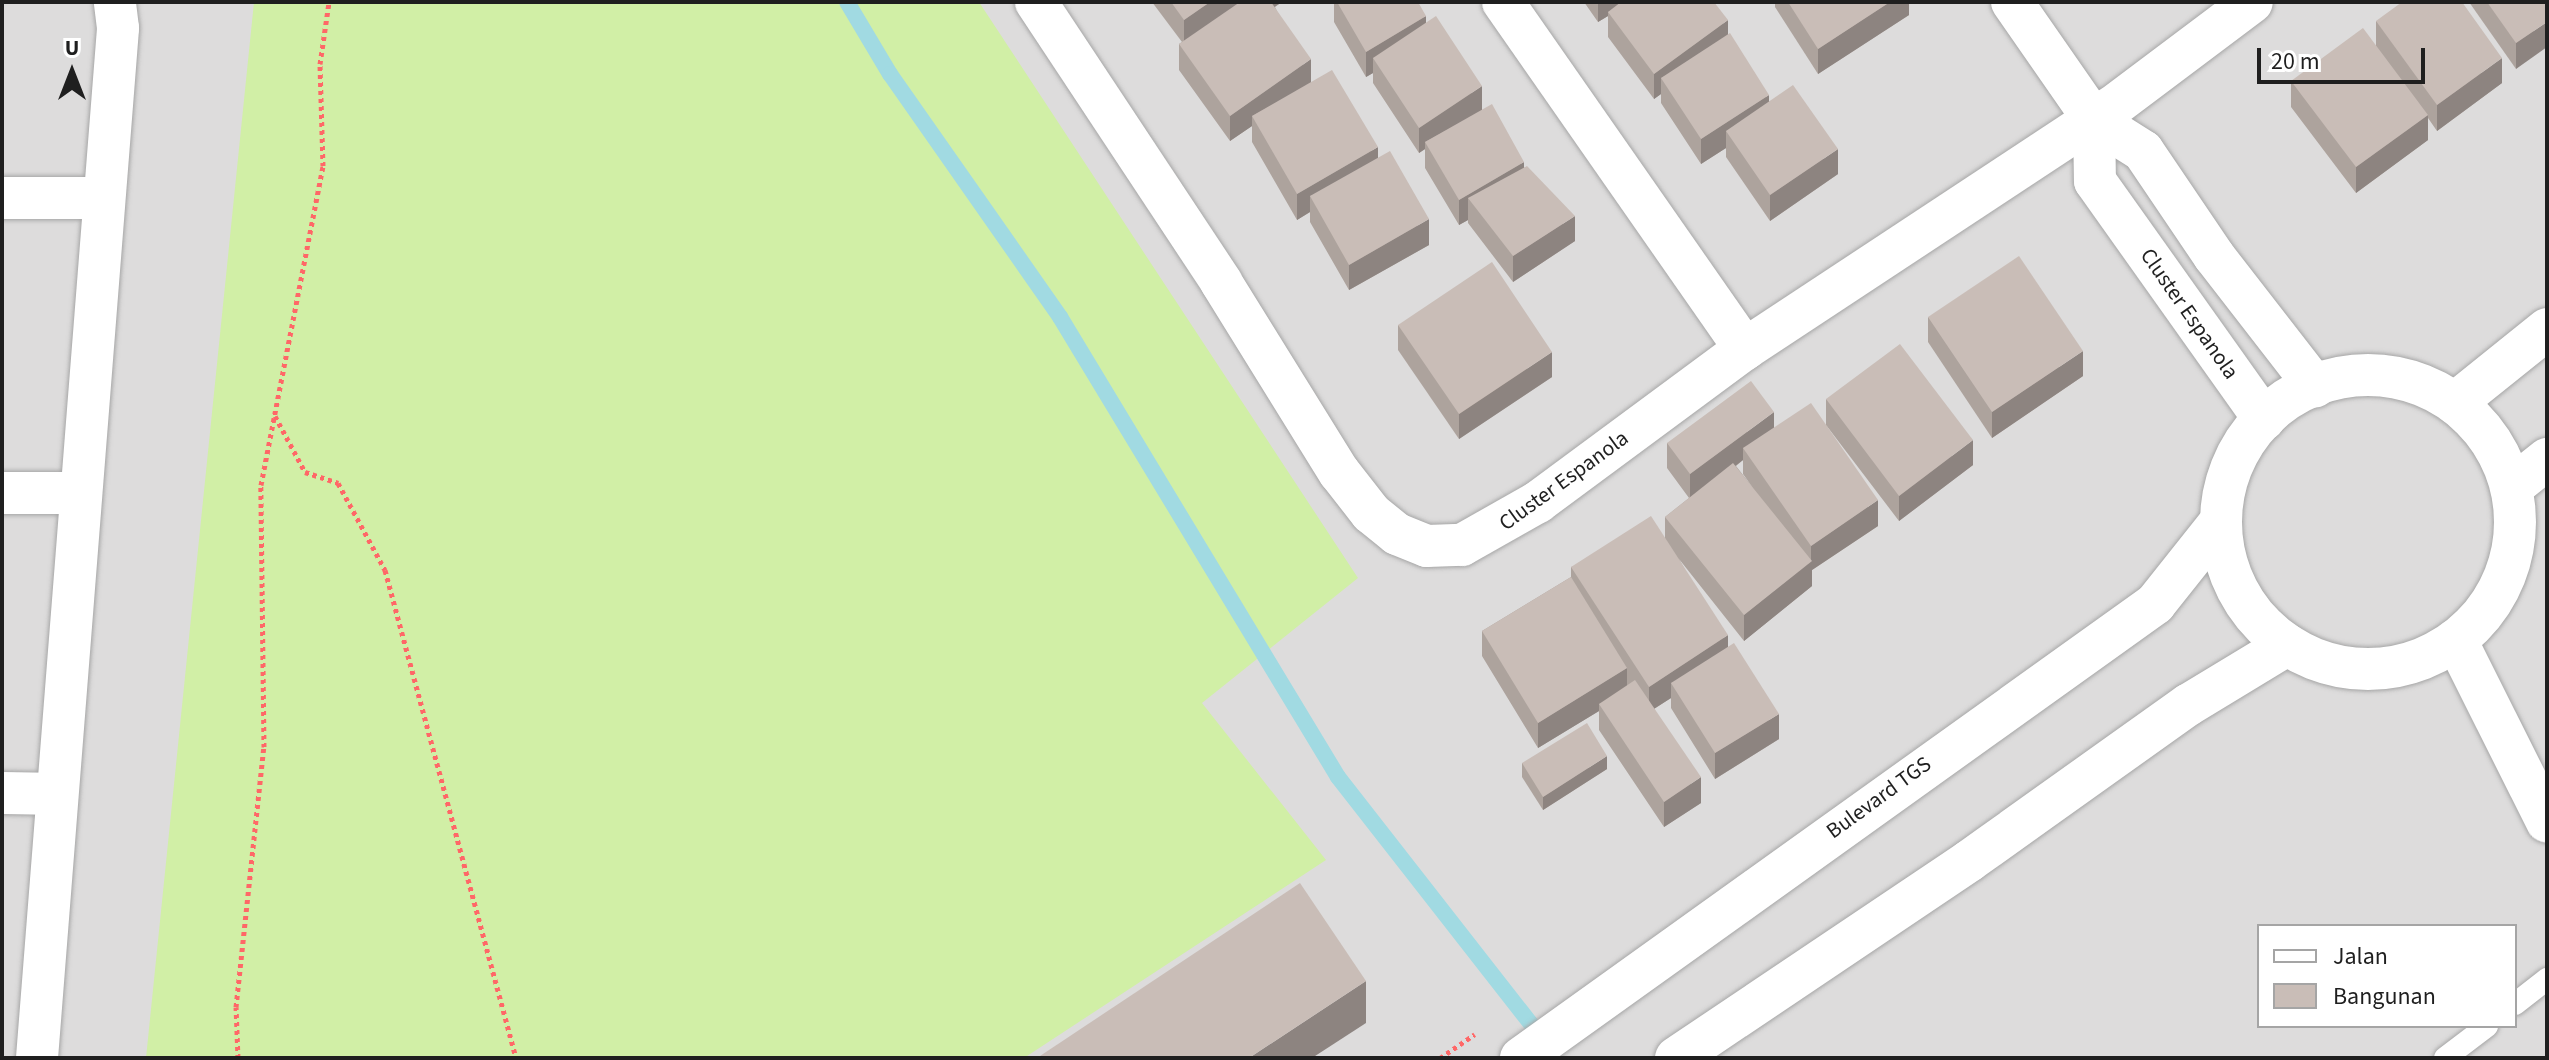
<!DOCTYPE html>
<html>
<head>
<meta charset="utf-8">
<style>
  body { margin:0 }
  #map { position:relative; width:2549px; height:1060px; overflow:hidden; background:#f1ebe4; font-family:"Source Sans 3",sans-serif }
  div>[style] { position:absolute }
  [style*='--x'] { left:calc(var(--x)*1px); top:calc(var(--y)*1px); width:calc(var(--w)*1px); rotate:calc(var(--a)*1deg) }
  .residential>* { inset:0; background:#dddcdc }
  .grass>* { inset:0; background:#d1efa6 }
  .stream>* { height:16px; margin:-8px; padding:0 8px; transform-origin:8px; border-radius:8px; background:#a1dae2 }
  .path>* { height:5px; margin-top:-2.5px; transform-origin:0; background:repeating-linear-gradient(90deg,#ff6767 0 4px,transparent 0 8px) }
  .roads { filter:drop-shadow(0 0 2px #a6a6a6) drop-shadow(0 0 2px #a6a6a6) }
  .lane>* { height:22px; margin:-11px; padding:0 11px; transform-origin:11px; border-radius:11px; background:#fff }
  .street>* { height:42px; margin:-21px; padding:0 21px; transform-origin:21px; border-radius:21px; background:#fff }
  .street>.ring { margin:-21px; padding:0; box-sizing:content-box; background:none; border:42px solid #fff; border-radius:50% }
  .wall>* { inset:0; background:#ada39d }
  .shaded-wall>* { inset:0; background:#8d8480 }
  .building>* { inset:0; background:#c9bdb7 }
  span { translate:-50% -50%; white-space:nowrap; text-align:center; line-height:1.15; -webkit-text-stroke:6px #fff; paint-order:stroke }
  .street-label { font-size:22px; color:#1f1f1f }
  .frame { position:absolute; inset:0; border:4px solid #1f1f1f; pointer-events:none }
  .legend { position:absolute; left:2257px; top:924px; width:260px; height:104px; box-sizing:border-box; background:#fff; border:2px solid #a5a5a5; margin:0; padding:10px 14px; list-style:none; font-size:24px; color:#1f1f1f }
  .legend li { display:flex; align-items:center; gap:16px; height:40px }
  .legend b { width:40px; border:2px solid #a5a5a5 }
  .north { position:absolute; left:32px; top:32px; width:80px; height:80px; -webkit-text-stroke:6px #fff; paint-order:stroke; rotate:0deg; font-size:22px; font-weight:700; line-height:32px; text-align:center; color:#1f1f1f }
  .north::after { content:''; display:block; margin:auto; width:28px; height:36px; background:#1f1f1f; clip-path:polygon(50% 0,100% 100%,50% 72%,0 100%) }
  .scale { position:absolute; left:2257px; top:48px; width:168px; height:36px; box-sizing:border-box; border:4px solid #1f1f1f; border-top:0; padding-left:10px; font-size:24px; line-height:28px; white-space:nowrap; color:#1f1f1f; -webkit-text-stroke:6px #fff; paint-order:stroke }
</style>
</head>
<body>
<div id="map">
  <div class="residential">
    <i style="clip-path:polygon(evenodd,2px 2px,2547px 2px,2547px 1058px,2px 1058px,2px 2px,2259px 926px,2515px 926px,2515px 1026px,2259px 1026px,2259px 926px)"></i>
  </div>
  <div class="grass">
    <i style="clip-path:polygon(254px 2px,979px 2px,1358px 578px,1202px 703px,1326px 860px,1024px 1058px,146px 1058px)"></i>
  </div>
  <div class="stream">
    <i style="--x:847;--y:2;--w:84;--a:59.2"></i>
    <i style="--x:890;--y:74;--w:297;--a:55"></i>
    <i style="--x:1060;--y:317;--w:537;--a:58.85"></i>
    <i style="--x:1338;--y:777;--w:335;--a:52"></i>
  </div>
  <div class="path">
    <i style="--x:275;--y:416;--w:64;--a:61.8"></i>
    <i style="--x:305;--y:472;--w:35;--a:18"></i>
    <i style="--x:338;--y:483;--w:99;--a:61.6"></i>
    <i style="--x:385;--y:570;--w:505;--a:74.97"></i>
    <i style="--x:238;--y:1058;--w:51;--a:-92.2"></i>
    <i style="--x:236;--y:1007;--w:262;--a:-83.9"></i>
    <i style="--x:264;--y:747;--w:262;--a:-90.7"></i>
    <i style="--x:261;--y:485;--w:325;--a:-79"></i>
    <i style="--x:323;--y:166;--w:102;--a:-91.7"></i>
    <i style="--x:320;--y:64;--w:63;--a:-81.7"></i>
    <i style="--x:1440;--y:1058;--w:42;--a:-34.4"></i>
  </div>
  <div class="roads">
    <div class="lane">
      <i style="--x:2515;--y:1004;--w:41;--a:-38"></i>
      <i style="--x:2445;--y:1058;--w:53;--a:-37.3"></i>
    </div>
    <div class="street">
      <i style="--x:1036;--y:2;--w:336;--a:56.5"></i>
      <i style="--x:1221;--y:282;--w:224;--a:58.2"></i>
      <i style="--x:1339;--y:472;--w:52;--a:52"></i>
      <i style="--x:1371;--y:513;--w:33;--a:39"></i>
      <i style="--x:1397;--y:534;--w:32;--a:22"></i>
      <i style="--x:1427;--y:546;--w:35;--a:-2"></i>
      <i style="--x:1462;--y:545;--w:87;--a:-29.5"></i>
      <i style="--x:1538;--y:502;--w:257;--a:-36.5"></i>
      <i style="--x:1745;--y:349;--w:438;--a:-33.4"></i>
      <i style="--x:2111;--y:108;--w:176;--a:-36.9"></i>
      <i style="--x:1503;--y:2;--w:423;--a:55.1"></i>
      <i style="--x:2012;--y:2;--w:144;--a:55.2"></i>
      <i style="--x:2094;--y:120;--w:58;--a:32.3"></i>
      <i style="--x:2143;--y:151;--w:127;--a:55.9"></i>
      <i style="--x:2214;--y:256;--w:165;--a:52.2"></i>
      <i style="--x:2094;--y:120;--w:61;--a:89.1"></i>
      <i style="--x:2095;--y:181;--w:292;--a:54.6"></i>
      <i style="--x:2;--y:198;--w:102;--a:0"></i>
      <i class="ring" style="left:2221px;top:375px;width:252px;height:252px"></i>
      <i style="--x:2455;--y:403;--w:118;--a:-38.8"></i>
      <i style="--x:2512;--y:487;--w:45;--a:-38.7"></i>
      <i style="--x:2;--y:493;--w:79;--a:0"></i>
      <i style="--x:2456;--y:640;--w:203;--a:63.4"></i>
      <i style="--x:2;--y:793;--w:55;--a:1"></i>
      <i style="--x:37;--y:1058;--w:1033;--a:-85.5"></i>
      <i style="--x:118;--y:28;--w:26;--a:-97"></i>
      <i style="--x:1521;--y:1058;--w:780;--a:-35.61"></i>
      <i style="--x:2155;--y:604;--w:106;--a:-51.5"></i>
      <i style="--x:1676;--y:1058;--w:353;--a:-33.9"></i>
      <i style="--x:1969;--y:861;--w:269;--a:-35.5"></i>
      <i style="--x:2188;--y:705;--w:116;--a:-31.2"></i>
    </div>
  </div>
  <div class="wall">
    <i style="clip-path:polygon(1152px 2px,1282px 2px,1275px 7px,1311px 82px,1378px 158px,1429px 245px,1349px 290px,1310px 222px,1310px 212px,1297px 220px,1252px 142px,1252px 126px,1230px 141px,1179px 70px,1179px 44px,1182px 42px)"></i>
    <i style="clip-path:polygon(1334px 2px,1418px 2px,1426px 23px,1482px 110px,1524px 167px,1575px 241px,1513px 282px,1468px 223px,1468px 220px,1459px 225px,1425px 168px,1425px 149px,1419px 153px,1373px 83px,1373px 73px,1366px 77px,1334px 22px)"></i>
    <i style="clip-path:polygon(1584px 2px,1714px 2px,1728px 35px,1769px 101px,1838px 174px,1770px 221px,1726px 157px,1726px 148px,1701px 164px,1661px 103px,1661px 94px,1654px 99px,1608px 37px,1608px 16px,1598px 22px)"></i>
    <i style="clip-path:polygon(1775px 2px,1909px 2px,1909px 15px,1818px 74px,1775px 7px)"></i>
    <i style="clip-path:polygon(2469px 2px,2547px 2px,2516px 69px)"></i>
    <i style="clip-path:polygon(2376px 21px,2502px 83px,2437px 131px,2428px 118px,2428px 140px,2356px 193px,2291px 107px,2291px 81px,2376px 46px)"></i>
    <i style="clip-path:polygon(1928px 317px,2083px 376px,1992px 438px,1928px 342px)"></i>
    <i style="clip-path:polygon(1398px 325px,1552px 377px,1459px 439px,1398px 350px)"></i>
    <i style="clip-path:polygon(evenodd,1826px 399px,1973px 465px,1899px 521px,1826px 425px,1878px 526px,1812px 570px,1812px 586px,1744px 641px,1679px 559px,1779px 739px,1715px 779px,1671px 708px,1671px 698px,1654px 709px,1701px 803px,1664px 827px,1599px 730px,1599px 711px,1538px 748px,1482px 656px,1482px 631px,1571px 577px,1571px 567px,1665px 539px,1665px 517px,1689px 498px,1667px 468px,1667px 443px,1774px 428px,1826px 425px,1826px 399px,1743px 460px,1743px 474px,1753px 488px,1736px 466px,1743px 460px)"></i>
    <i style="clip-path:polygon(1522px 763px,1607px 769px,1543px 810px,1522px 777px)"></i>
  </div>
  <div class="shaded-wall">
    <i style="clip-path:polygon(1210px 2px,1246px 2px,1184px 45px,1184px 20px)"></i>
    <i style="clip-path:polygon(1271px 2px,1282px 2px,1271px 9px)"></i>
    <i style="clip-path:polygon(1598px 2px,1629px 2px,1608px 12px,1608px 16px,1598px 22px)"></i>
    <i style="clip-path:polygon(1890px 2px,1909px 2px,1909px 15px,1818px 74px,1818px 49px)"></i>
    <i style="clip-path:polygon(1426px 16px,1426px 42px,1373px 58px,1373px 73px,1366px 77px,1366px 52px)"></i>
    <i style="clip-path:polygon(1728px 20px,1728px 45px,1661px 78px,1661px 94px,1654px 99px,1654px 74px)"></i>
    <i style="clip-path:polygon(2547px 22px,2547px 47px,2516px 69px,2516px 43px)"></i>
    <i style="clip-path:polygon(2502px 58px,2502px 83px,2437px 131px,2437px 105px)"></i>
    <i style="clip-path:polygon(1311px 59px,1311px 84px,1252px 116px,1252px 126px,1230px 141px,1230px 116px)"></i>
    <i style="clip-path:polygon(1482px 86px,1482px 111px,1425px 142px,1425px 149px,1419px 153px,1419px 128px)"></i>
    <i style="clip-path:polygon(1769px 95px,1769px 121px,1726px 131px,1726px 148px,1701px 164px,1701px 139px)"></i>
    <i style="clip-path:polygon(2428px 115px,2428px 140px,2356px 193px,2356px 167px)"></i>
    <i style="clip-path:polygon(1378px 147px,1378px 172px,1310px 196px,1310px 212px,1297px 220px,1297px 194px)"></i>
    <i style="clip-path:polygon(1838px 149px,1838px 174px,1770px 221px,1770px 195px)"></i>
    <i style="clip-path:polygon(1524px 162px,1524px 187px,1468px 198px,1468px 220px,1459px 225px,1459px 200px)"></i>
    <i style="clip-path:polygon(1575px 216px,1575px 241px,1513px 282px,1513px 256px)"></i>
    <i style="clip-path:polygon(1429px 219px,1429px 245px,1349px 290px,1349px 265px)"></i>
    <i style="clip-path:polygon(2083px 351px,2083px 376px,1992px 438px,1992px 412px)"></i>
    <i style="clip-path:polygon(1552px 352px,1552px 377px,1459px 439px,1459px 414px)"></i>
    <i style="clip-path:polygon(1774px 412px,1774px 438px,1743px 448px,1743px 460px,1690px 500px,1690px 474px)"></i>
    <i style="clip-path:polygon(1973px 440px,1973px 465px,1899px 521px,1899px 496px)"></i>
    <i style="clip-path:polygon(1878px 500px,1878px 526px,1812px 570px,1812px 586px,1744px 641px,1744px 615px,1811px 561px,1811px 546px)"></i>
    <i style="clip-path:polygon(1728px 635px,1728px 660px,1671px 683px,1671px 698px,1649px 712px,1649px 687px)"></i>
    <i style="clip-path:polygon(1627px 668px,1627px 693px,1599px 704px,1599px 711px,1538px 748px,1538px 723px)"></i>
    <i style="clip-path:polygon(1779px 714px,1779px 739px,1715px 779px,1715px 753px)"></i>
    <i style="clip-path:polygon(1607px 756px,1607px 769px,1543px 810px,1543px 797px)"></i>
    <i style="clip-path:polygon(1701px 777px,1701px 803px,1664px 827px,1664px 802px)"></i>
    <i style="clip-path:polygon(1366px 981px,1366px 1023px,1312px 1058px,1249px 1058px)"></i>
  </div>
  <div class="building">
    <i style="clip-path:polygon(1171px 2px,1210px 2px,1184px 20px)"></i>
    <i style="clip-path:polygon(1240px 2px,1271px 2px,1311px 59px,1230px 116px,1179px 44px)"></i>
    <i style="clip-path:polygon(1337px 2px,1418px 2px,1426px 16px,1366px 52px)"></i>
    <i style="clip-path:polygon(1621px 2px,1714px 2px,1728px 20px,1654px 74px,1608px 12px)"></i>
    <i style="clip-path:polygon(1788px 2px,1890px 2px,1818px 49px)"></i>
    <i style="clip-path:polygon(2402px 2px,2462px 2px,2502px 58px,2437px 105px,2376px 21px)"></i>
    <i style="clip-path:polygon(2487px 2px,2547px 2px,2547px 22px,2516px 43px)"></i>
    <i style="clip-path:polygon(1436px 16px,1482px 86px,1419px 128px,1373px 58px)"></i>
    <i style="clip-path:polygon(2363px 28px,2428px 115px,2356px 167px,2291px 81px)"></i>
    <i style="clip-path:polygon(1730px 33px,1769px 95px,1701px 139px,1661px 78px)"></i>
    <i style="clip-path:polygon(1332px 70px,1378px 147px,1297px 194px,1252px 116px)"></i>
    <i style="clip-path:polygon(1793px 85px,1838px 149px,1770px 195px,1726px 131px)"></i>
    <i style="clip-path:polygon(1492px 104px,1524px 162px,1459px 200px,1425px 142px)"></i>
    <i style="clip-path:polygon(1390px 151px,1429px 219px,1349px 265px,1310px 196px)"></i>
    <i style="clip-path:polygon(1527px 166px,1575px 216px,1513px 256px,1468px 198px)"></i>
    <i style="clip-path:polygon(2019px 256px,2083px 351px,1992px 412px,1928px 317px)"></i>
    <i style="clip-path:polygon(1492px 262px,1552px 352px,1459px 414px,1398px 325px)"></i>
    <i style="clip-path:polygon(1900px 344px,1973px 440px,1899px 496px,1826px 399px)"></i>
    <i style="clip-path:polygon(1751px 381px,1774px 412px,1690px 474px,1667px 443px)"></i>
    <i style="clip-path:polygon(1811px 403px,1878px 500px,1811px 546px,1743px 448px)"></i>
    <i style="clip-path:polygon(1733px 463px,1812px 561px,1744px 615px,1665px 517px)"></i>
    <i style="clip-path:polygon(1651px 516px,1728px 635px,1649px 687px,1571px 567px)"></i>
    <i style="clip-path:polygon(1571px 577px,1627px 668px,1538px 723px,1482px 631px)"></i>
    <i style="clip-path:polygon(1734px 643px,1779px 714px,1715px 753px,1671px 683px)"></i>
    <i style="clip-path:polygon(1635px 680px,1701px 777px,1664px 802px,1599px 704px)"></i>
    <i style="clip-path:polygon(1587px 723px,1607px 756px,1543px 797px,1522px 763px)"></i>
    <i style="clip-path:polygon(1300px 883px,1366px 981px,1249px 1058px,1037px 1058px)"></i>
  </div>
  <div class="street-label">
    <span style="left:2189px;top:314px;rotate:55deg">Cluster Espanola</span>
    <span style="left:1564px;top:481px;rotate:-36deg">Cluster Espanola</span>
    <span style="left:1879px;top:798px;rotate:-36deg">Bulevard TGS</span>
  </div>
  <div class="frame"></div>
  <ul class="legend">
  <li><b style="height:10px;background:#fff"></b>Jalan</li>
  <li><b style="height:22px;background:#c9bdb7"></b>Bangunan</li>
  </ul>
  <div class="north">U</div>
  <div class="scale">20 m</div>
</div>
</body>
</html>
